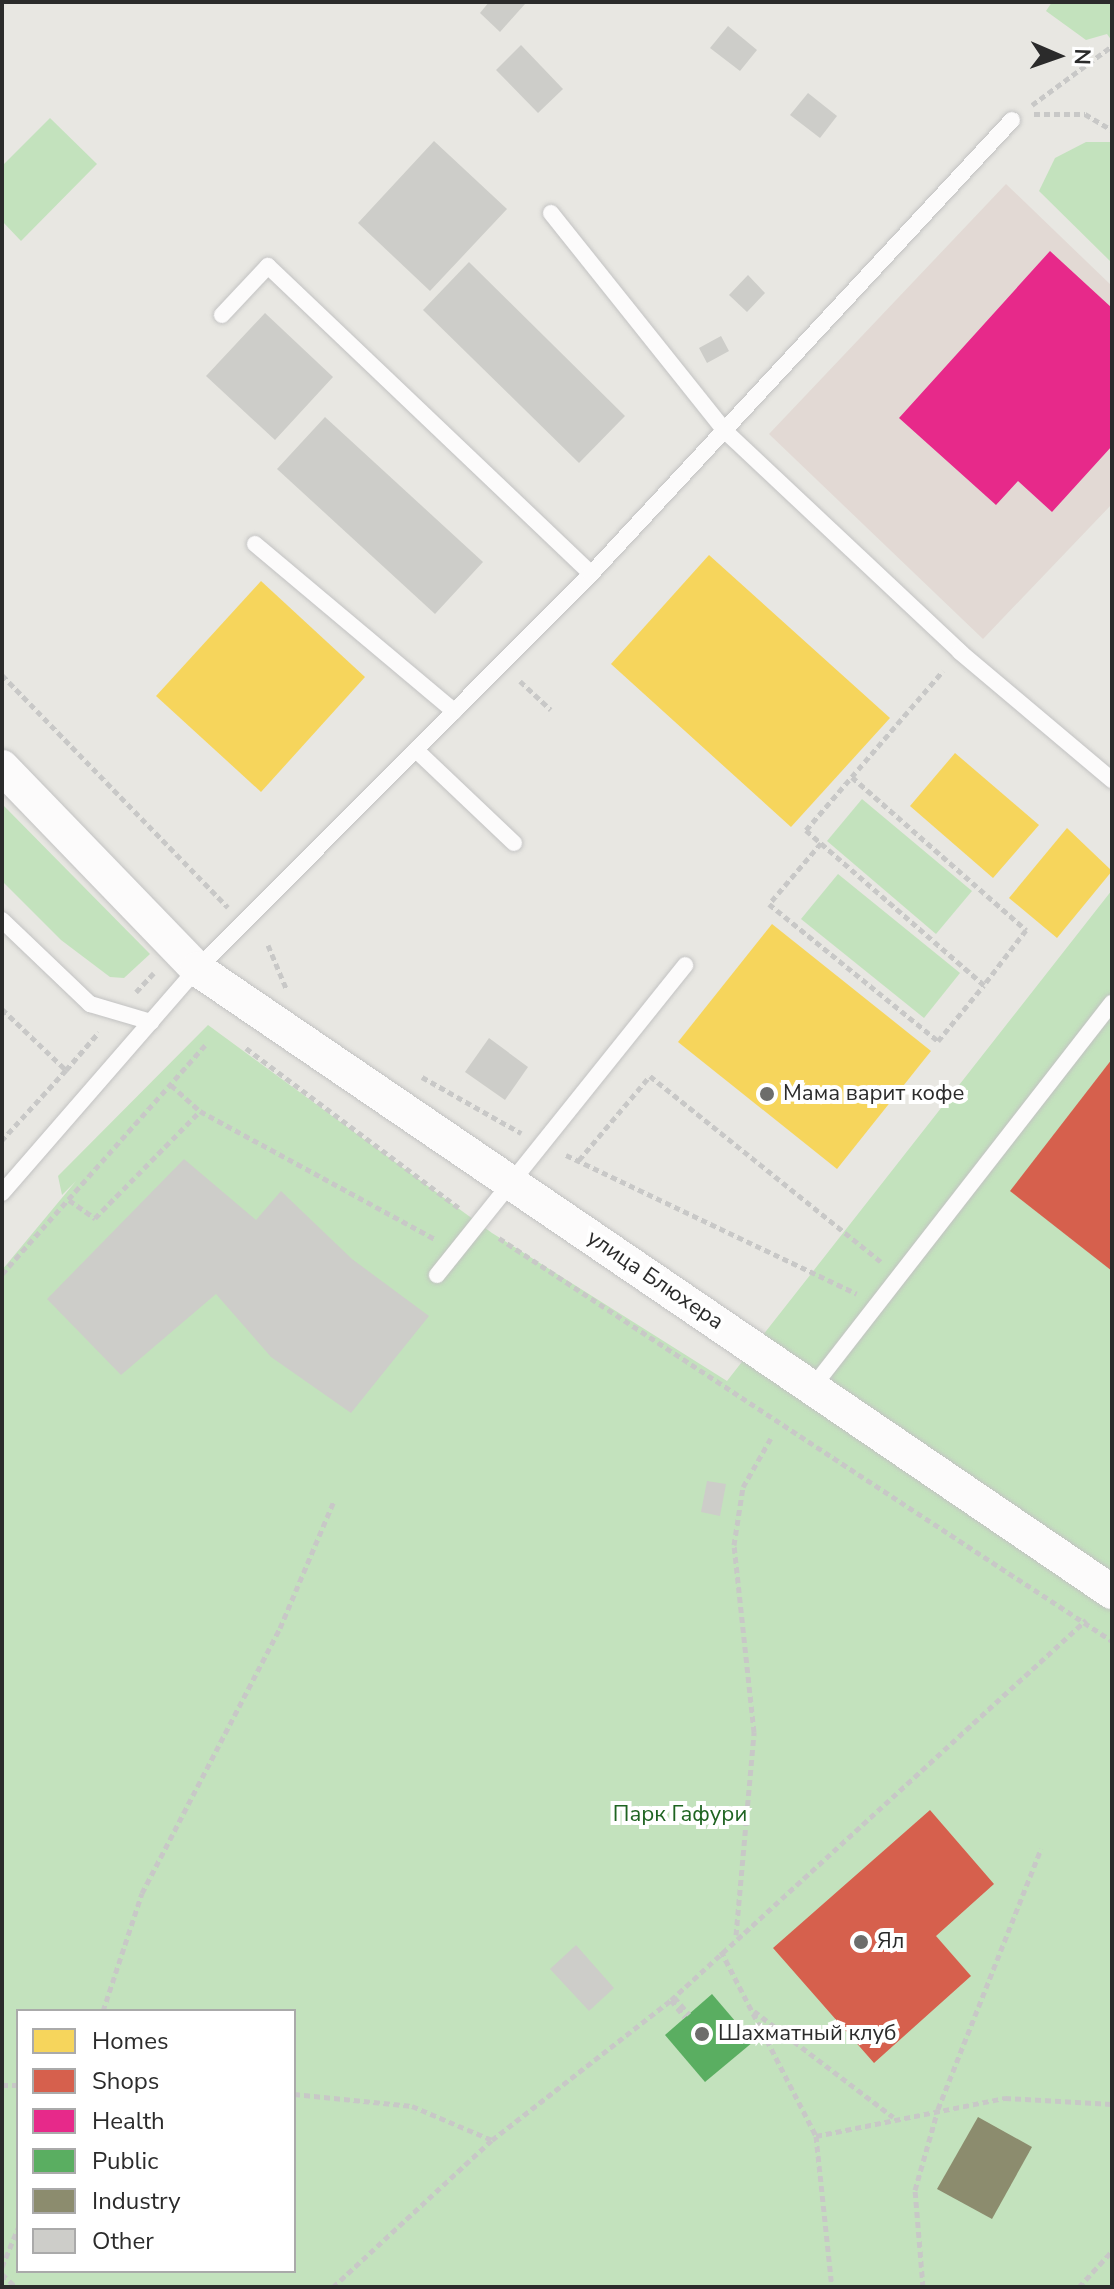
<!DOCTYPE html>
<html>
<head>
<meta charset="utf-8">
<style>
  body { margin:0 }
  #map { position:relative; width:1114px; height:2289px; overflow:hidden; background:#e8e7e2; font-family:"Nunito Sans",sans-serif }
  div>[style] { position:absolute }
  [style*='--x'] { left:calc(var(--x)*1px); top:calc(var(--y)*1px); width:calc(var(--w)*1px); rotate:calc(var(--a)*1deg) }
  .medical>* { inset:0; background:#e2d9d4 }
  .green>* { inset:0; background:#c3e2bd }
  .homes>* { inset:0; background:#f6d55c }
  .shops>* { inset:0; background:#d6604d }
  .health>* { inset:0; background:#e7298a }
  .public>* { inset:0; background:#5aae61 }
  .industry>* { inset:0; background:#8c8c6e }
  .building>* { inset:0; background:#cdcdc9 }
  .path>* { height:5px; margin-top:-2.5px; transform-origin:0; background:repeating-linear-gradient(90deg,#c8c8c7 0 6px,transparent 0 10px) }
  .roads { filter:drop-shadow(0 0 2px #c2c2c2) drop-shadow(0 0 2px #c2c2c2) }
  .service>* { height:16px; margin:-8px; padding:0 8px; transform-origin:8px; border-radius:8px; background:#fcfbfb }
  .minor>* { height:34px; margin:-17px; padding:0 17px; transform-origin:17px; border-radius:17px; background:#fcfbfb }
  .dots>* { width:22px; height:22px; translate:-50% -50%; box-sizing:border-box; border:4px solid #fff; border-radius:50% }
  span { translate:-50% -50%; white-space:nowrap; text-align:center; line-height:1.15; -webkit-text-stroke:8px #fff; paint-order:stroke }
  .poi-label { font-size:22px; color:#2b2b2b }
  .left { translate:0 -50%; text-align:left }
  .street-label { font-size:22px; color:#2b2b2b }
  .park-label { font-size:22px; color:#1f6422 }
  .frame { position:absolute; inset:0; border:4px solid #2b2b2b; pointer-events:none }
  .legend { position:absolute; left:16px; top:2009px; width:280px; height:264px; box-sizing:border-box; background:#fff; border:2px solid #aaa; margin:0; padding:10px 14px; list-style:none; font-size:24px; color:#2b2b2b }
  .legend li { display:flex; align-items:center; gap:16px; height:40px }
  .legend b { width:40px; border:2px solid #aaa }
  .north { position:absolute; left:1018px; top:16px; width:80px; height:80px; -webkit-text-stroke:6px #fff; paint-order:stroke; rotate:92deg; font-size:22px; font-weight:700; line-height:32px; text-align:center; color:#2b2b2b }
  .north::after { content:''; display:block; margin:auto; width:28px; height:36px; background:#2b2b2b; clip-path:polygon(50% 0,100% 100%,50% 72%,0 100%) }
</style>
</head>
<body>
<div id="map">
  <div class="medical">
    <i style="clip-path:polygon(1006px 184px,1112px 286px,1112px 504px,983px 639px,769px 434px)"></i>
  </div>
  <div class="green">
    <i style="clip-path:polygon(1052px 2px,1112px 2px,1112px 41px,1107px 34px,1086px 40px,1046px 11px)"></i>
    <i style="clip-path:polygon(50px 118px,97px 164px,21px 241px,2px 221px,2px 166px)"></i>
    <i style="clip-path:polygon(1086px 142px,1112px 142px,1112px 263px,1039px 191px,1055px 158px)"></i>
    <i style="clip-path:polygon(862px 799px,972px 891px,936px 934px,827px 841px)"></i>
    <i style="clip-path:polygon(2px 804px,150px 954px,124px 978px,110px 977px,61px 940px,2px 881px)"></i>
    <i style="clip-path:polygon(838px 874px,960px 973px,924px 1018px,801px 919px)"></i>
    <i style="clip-path:polygon(evenodd,1112px 890px,1112px 2287px,2px 2287px,2px 1270px,76px 1181px,62px 1195px,58px 1176px,208px 1025px,492px 1233px,727px 1381px,1112px 890px,18px 2011px,294px 2011px,294px 2271px,18px 2271px,18px 2011px)"></i>
  </div>
  <div class="homes">
    <i style="clip-path:polygon(709px 555px,890px 718px,791px 827px,611px 664px)"></i>
    <i style="clip-path:polygon(261px 581px,365px 677px,261px 792px,156px 696px)"></i>
    <i style="clip-path:polygon(955px 753px,1039px 825px,993px 878px,910px 806px)"></i>
    <i style="clip-path:polygon(1067px 828px,1112px 871px,1057px 938px,1009px 898px)"></i>
    <i style="clip-path:polygon(772px 924px,931px 1051px,837px 1169px,678px 1042px)"></i>
  </div>
  <div class="shops">
    <i style="clip-path:polygon(1112px 1059px,1112px 1271px,1010px 1191px)"></i>
    <i style="clip-path:polygon(930px 1810px,994px 1884px,936px 1936px,971px 1976px,874px 2063px,773px 1948px)"></i>
  </div>
  <div class="health">
    <i style="clip-path:polygon(1050px 251px,1112px 308px,1112px 446px,1052px 512px,1018px 481px,996px 505px,899px 418px)"></i>
  </div>
  <div class="public">
    <i style="clip-path:polygon(712px 1994px,753px 2042px,705px 2082px,665px 2035px)"></i>
  </div>
  <div class="industry">
    <i style="clip-path:polygon(978px 2117px,1032px 2147px,992px 2219px,937px 2189px)"></i>
  </div>
  <div class="building">
    <i style="clip-path:polygon(489px 2px,523px 2px,525px 4px,500px 32px,480px 13px)"></i>
    <i style="clip-path:polygon(728px 26px,757px 50px,740px 71px,710px 48px)"></i>
    <i style="clip-path:polygon(521px 45px,563px 89px,538px 113px,496px 70px)"></i>
    <i style="clip-path:polygon(808px 93px,837px 116px,820px 138px,790px 115px)"></i>
    <i style="clip-path:polygon(434px 141px,507px 209px,430px 291px,358px 223px)"></i>
    <i style="clip-path:polygon(469px 262px,625px 416px,579px 463px,423px 310px)"></i>
    <i style="clip-path:polygon(748px 275px,765px 293px,747px 312px,729px 295px)"></i>
    <i style="clip-path:polygon(265px 313px,333px 377px,275px 440px,206px 376px)"></i>
    <i style="clip-path:polygon(721px 336px,729px 351px,707px 363px,699px 348px)"></i>
    <i style="clip-path:polygon(325px 417px,483px 562px,435px 614px,277px 469px)"></i>
    <i style="clip-path:polygon(489px 1038px,528px 1067px,505px 1100px,465px 1072px)"></i>
    <i style="clip-path:polygon(184px 1159px,256px 1220px,281px 1191px,352px 1259px,429px 1316px,351px 1413px,271px 1357px,216px 1294px,121px 1375px,47px 1299px)"></i>
    <i style="clip-path:polygon(707px 1481px,726px 1484px,720px 1516px,701px 1512px)"></i>
    <i style="clip-path:polygon(576px 1945px,614px 1988px,589px 2011px,550px 1969px)"></i>
  </div>
  <div class="path">
    <i style="--x:1032;--y:105;--w:99;--a:-36.4"></i>
    <i style="--x:1034;--y:114;--w:51;--a:0"></i>
    <i style="--x:1085;--y:114;--w:31;--a:31"></i>
    <i style="--x:2;--y:675;--w:324;--a:45.8"></i>
    <i style="--x:520;--y:681;--w:42;--a:43.1"></i>
    <i style="--x:852;--y:777;--w:232;--a:41.3"></i>
    <i style="--x:1026;--y:930;--w:69;--a:127.4"></i>
    <i style="--x:984;--y:985;--w:236;--a:-139"></i>
    <i style="--x:806;--y:830;--w:210;--a:-49.3"></i>
    <i style="--x:821;--y:843;--w:80;--a:130.4"></i>
    <i style="--x:769;--y:904;--w:218;--a:39"></i>
    <i style="--x:938;--y:1041;--w:72;--a:-50.6"></i>
    <i style="--x:268;--y:945;--w:47;--a:67.3"></i>
    <i style="--x:136;--y:992;--w:26;--a:-47"></i>
    <i style="--x:2;--y:1009;--w:88;--a:43.6"></i>
    <i style="--x:66;--y:1070;--w:95;--a:132.4"></i>
    <i style="--x:246;--y:1048;--w:266;--a:36.9"></i>
    <i style="--x:66;--y:1070;--w:50;--a:-49"></i>
    <i style="--x:422;--y:1077;--w:114;--a:29.5"></i>
    <i style="--x:171;--y:1085;--w:39;--a:42"></i>
    <i style="--x:200;--y:1111;--w:268;--a:28.6"></i>
    <i style="--x:566;--y:1155;--w:322;--a:25.5"></i>
    <i style="--x:579;--y:1160;--w:110;--a:-49.8"></i>
    <i style="--x:650;--y:1076;--w:297;--a:38.8"></i>
    <i style="--x:69;--y:1200;--w:32;--a:35"></i>
    <i style="--x:95;--y:1218;--w:150;--a:-45.5"></i>
    <i style="--x:499;--y:1238;--w:734;--a:33.32"></i>
    <i style="--x:2;--y:1274;--w:309;--a:-48.4"></i>
    <i style="--x:736;--y:1935;--w:204;--a:-84.9"></i>
    <i style="--x:754;--y:1732;--w:188;--a:-96.1"></i>
    <i style="--x:734;--y:1545;--w:59;--a:-81.2"></i>
    <i style="--x:743;--y:1487;--w:56;--a:-60.3"></i>
    <i style="--x:721;--y:1951;--w:208;--a:62.8"></i>
    <i style="--x:816;--y:2136;--w:152;--a:84"></i>
    <i style="--x:674;--y:1997;--w:23;--a:49"></i>
    <i style="--x:671;--y:2000;--w:22;--a:51"></i>
    <i style="--x:103;--y:2011;--w:124;--a:-71.7"></i>
    <i style="--x:142;--y:1893;--w:299;--a:-62.5"></i>
    <i style="--x:280;--y:1628;--w:138;--a:-67"></i>
    <i style="--x:754;--y:2011;--w:175;--a:37.3"></i>
    <i style="--x:2;--y:2085;--w:16;--a:0"></i>
    <i style="--x:294;--y:2094;--w:119;--a:5.8"></i>
    <i style="--x:412;--y:2106;--w:87;--a:23"></i>
    <i style="--x:816;--y:2136;--w:193;--a:-11.4"></i>
    <i style="--x:1005;--y:2098;--w:107;--a:3.2"></i>
    <i style="--x:2;--y:2267;--w:42;--a:-67.7"></i>
    <i style="--x:2;--y:2274;--w:19;--a:43"></i>
    <i style="--x:333;--y:2287;--w:217;--a:-42.8"></i>
    <i style="--x:492;--y:2140;--w:227;--a:-38"></i>
    <i style="--x:671;--y:2000;--w:563;--a:-42.48"></i>
    <i style="--x:923;--y:2287;--w:97;--a:-94.7"></i>
    <i style="--x:915;--y:2190;--w:84;--a:-74.1"></i>
    <i style="--x:938;--y:2109;--w:280;--a:-68.4"></i>
    <i style="--x:1079;--y:2287;--w:49;--a:-47.5"></i>
  </div>
  <div class="roads">
    <div class="service">
      <i style="--x:551;--y:213;--w:278;--a:51.4"></i>
      <i style="--x:724;--y:430;--w:324;--a:43.2"></i>
      <i style="--x:960;--y:652;--w:199;--a:40.1"></i>
      <i style="--x:222;--y:315;--w:67;--a:-46.8"></i>
      <i style="--x:268;--y:266;--w:446;--a:43.6"></i>
      <i style="--x:255;--y:544;--w:260;--a:40"></i>
      <i style="--x:416;--y:750;--w:135;--a:43.5"></i>
      <i style="--x:2;--y:920;--w:122;--a:43.7"></i>
      <i style="--x:90;--y:1004;--w:64;--a:16.4"></i>
      <i style="--x:2;--y:1193;--w:297;--a:-49"></i>
      <i style="--x:197;--y:969;--w:558;--a:-45.07"></i>
      <i style="--x:591;--y:574;--w:619;--a:-47.16"></i>
      <i style="--x:437;--y:1275;--w:397;--a:-51.3"></i>
      <i style="--x:812;--y:1388;--w:488;--a:-52.1"></i>
    </div>
    <div class="minor">
      <i style="--x:2;--y:767;--w:281;--a:46"></i>
      <i style="--x:197;--y:969;--w:1107;--a:34.25"></i>
    </div>
  </div>
  <div class="dots">
    <i style="left:767px;top:1094px;background:#6d6d6b"></i>
    <i style="left:861px;top:1942px;background:#6d6d6b"></i>
    <i style="left:702px;top:2034px;background:#6d6d6b"></i>
  </div>
  <div class="poi-label">
    <span class="left" style="left:783px;top:1094px">Мама варит кофе</span>
    <span class="left" style="left:877px;top:1942px">Ял</span>
    <span class="left" style="left:718px;top:2034px">Шахматный клуб</span>
  </div>
  <div class="street-label">
    <span style="left:655px;top:1280px;rotate:34deg">улица Блюхера</span>
  </div>
  <div class="park-label">
    <span style="left:680px;top:1815px">Парк Гафури</span>
  </div>
  <div class="frame"></div>
  <ul class="legend">
  <li><b style="height:22px;background:#f6d55c"></b>Homes</li>
  <li><b style="height:22px;background:#d6604d"></b>Shops</li>
  <li><b style="height:22px;background:#e7298a"></b>Health</li>
  <li><b style="height:22px;background:#5aae61"></b>Public</li>
  <li><b style="height:22px;background:#8c8c6e"></b>Industry</li>
  <li><b style="height:22px;background:#cdcdc9"></b>Other</li>
  </ul>
  <div class="north">N</div>
</div>
</body>
</html>
